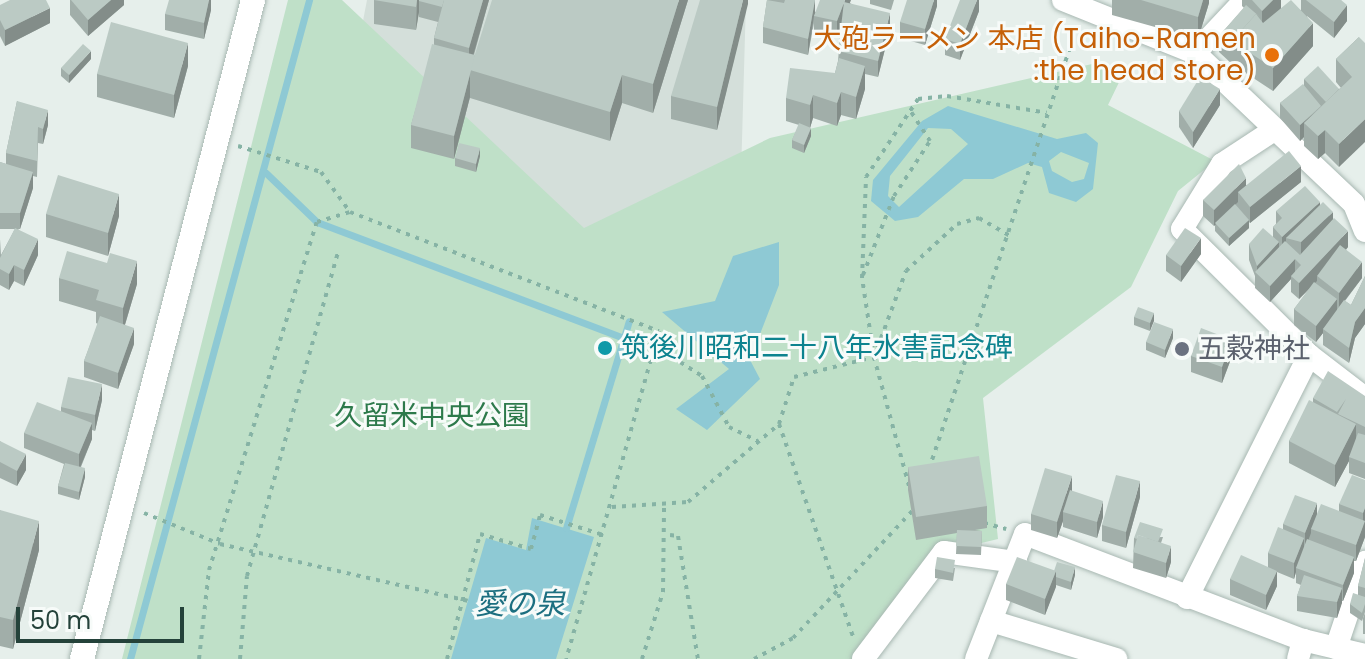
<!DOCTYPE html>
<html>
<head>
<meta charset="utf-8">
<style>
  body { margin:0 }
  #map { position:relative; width:1365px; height:659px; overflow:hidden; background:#e6efeb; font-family:Poppins,"Noto Sans JP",sans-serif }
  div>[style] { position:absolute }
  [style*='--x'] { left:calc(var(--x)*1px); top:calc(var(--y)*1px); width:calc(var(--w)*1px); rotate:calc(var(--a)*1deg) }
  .built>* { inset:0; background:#d4dfda }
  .green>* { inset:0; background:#bfe0c8 }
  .water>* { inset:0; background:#8ec9d4 }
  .stream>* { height:7px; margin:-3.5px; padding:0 3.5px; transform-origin:3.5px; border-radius:3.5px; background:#8ec9d4 }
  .path>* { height:4px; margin-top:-2px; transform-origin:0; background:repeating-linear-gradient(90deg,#86b3a5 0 4px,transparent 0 10px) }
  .roads { filter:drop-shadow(0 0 2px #a8b8b2) drop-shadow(0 0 2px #a8b8b2) }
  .minor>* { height:22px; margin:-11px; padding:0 11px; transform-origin:11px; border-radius:11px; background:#fff }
  .tertiary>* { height:24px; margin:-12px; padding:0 12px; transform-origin:12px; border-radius:12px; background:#fff }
  .wall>* { inset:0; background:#a1aea9 }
  .shaded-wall>* { inset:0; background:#838d89 }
  .building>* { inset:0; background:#bbcac4 }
  .dots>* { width:22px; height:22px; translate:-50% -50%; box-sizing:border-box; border:4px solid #f7fbf9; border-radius:50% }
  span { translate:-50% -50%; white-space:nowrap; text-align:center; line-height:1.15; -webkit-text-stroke:6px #f7fbf9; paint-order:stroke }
  .food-label { font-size:28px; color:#c56008 }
  .right { translate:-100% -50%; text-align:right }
  .culture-label { font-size:28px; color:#0d838f }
  .left { translate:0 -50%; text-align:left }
  .worship-label { font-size:28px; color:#5b616d }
  .park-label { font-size:28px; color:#2d7a4b }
  .water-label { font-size:30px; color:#1c6f80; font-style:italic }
  .scale { position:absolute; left:16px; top:607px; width:168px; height:36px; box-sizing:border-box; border:4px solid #24423a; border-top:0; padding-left:10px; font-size:24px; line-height:28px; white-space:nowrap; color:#24423a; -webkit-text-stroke:6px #f7fbf9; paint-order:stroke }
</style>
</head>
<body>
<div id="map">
  <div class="built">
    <i style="clip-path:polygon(367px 0,746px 0,740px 210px,632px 249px,407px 193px,358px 47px)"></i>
  </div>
  <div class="green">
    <i style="clip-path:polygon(288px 0,342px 0,584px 228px,770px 138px,1092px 64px,1124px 72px,1108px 105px,1215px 161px,1178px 191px,1131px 287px,983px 398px,998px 539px,944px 552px,860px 659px,122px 659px)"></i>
  </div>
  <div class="water">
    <i style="clip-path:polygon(evenodd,948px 106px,1057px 139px,1086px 133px,1098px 143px,1093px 189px,1076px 202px,1049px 193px,1042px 167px,1028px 163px,993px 179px,964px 179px,918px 217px,895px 221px,871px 201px,873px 180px,922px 121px,948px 106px,928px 128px,951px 129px,968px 144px,899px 207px,888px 196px,890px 176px,928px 128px,948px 106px,1061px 152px,1089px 163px,1084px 179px,1072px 182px,1052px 171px,1049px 161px,1061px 152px)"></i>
    <i style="clip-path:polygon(779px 242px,779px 285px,750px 360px,760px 379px,707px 430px,676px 409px,729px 369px,662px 312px,715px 301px,733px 256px)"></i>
    <i style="clip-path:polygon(532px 518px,594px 537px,556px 659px,451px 659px,486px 538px,526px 550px)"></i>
  </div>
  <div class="stream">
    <i style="--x:266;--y:173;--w:71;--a:43.9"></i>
    <i style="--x:317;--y:222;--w:328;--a:20.7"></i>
    <i style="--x:566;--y:528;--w:216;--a:-73.1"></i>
    <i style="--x:130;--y:659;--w:683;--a:-74.8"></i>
  </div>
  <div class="path">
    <i style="--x:238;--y:146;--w:87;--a:17.4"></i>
    <i style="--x:321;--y:172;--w:49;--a:54.1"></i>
    <i style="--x:350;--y:212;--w:331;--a:21.1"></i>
    <i style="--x:659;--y:331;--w:341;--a:105.8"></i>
    <i style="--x:863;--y:275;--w:85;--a:-68.6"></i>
    <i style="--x:894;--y:196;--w:66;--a:-56.8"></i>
    <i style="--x:930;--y:141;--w:38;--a:-123"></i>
    <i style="--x:655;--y:346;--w:56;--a:32.6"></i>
    <i style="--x:702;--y:376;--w:58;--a:62.1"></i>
    <i style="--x:729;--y:427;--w:32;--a:26"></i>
    <i style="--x:779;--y:424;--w:225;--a:70.8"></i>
    <i style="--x:929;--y:469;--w:463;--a:-71.5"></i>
    <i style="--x:909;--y:486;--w:134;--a:-105.2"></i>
    <i style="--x:874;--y:357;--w:92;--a:-69.6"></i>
    <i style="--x:906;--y:271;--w:69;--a:-42.7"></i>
    <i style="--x:957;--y:224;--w:23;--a:-15"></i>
    <i style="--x:979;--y:218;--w:36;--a:30"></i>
    <i style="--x:612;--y:507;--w:76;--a:-3.8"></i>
    <i style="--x:688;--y:502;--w:120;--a:-40.6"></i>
    <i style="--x:779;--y:424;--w:49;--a:-72.3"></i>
    <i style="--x:794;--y:377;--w:82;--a:-14"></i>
    <i style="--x:874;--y:357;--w:80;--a:-98.6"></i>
    <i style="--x:862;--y:278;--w:101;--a:-87.7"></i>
    <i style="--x:866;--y:177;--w:94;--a:-56.3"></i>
    <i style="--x:918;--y:99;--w:29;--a:-6"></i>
    <i style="--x:947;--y:96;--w:101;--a:9.6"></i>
    <i style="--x:144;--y:513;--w:82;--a:22.2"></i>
    <i style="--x:220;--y:544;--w:254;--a:12.9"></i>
    <i style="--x:984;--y:523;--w:23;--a:15"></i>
    <i style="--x:670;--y:535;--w:8;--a:7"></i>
    <i style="--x:678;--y:536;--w:125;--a:80.8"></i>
    <i style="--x:199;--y:659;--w:90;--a:-83.6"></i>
    <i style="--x:209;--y:570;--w:364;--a:-72.8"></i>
    <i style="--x:317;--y:222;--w:34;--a:-17"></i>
    <i style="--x:240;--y:659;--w:83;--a:-85.2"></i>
    <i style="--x:247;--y:576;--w:337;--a:-74.3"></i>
    <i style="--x:447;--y:659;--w:129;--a:-75.2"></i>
    <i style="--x:480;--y:534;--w:53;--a:16.4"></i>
    <i style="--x:531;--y:549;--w:35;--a:-75"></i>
    <i style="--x:540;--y:515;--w:66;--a:17.6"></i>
    <i style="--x:642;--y:659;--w:70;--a:-72.6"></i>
    <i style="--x:663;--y:592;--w:88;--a:-89.3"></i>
    <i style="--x:754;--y:659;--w:44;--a:-28.3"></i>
    <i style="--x:793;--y:638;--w:177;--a:-46.8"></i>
  </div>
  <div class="roads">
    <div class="minor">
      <i style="--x:1063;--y:0;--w:142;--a:21.9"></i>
      <i style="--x:1195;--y:53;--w:219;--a:43.5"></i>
      <i style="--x:1354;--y:204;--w:29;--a:68"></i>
      <i style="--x:1195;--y:53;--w:73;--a:-46.7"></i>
      <i style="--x:1274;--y:130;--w:62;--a:146.8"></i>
      <i style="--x:1222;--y:164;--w:76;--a:121.6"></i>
      <i style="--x:1182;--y:229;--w:179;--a:44.8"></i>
      <i style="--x:1309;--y:355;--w:71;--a:37.5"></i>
      <i style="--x:1187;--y:598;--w:272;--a:-63.3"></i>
      <i style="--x:991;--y:621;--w:131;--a:16.9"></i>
      <i style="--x:1336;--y:648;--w:91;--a:-71.4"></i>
      <i style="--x:863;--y:659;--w:134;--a:-52.9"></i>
      <i style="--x:944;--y:552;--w:73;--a:7.9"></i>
      <i style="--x:976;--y:659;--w:134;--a:-68.6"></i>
      <i style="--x:1025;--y:534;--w:298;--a:20.9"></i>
      <i style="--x:1303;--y:640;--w:64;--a:13.6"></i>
      <i style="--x:1298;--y:659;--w:20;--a:-75"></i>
    </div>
    <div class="tertiary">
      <i style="--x:82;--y:659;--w:681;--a:-75.45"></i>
    </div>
  </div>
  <div class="wall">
    <i style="clip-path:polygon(70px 0,124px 0,124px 5px,88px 36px,70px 15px)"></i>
    <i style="clip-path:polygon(211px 0,211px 10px,204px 39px,165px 30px,165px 14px)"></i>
    <i style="clip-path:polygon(374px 0,489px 0,474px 55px,688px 0,653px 113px,622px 103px,610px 141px,470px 98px,470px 97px,454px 159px,411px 148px,411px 125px,434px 45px,434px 38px,438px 22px,419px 17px,419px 12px,416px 30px,374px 24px)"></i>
    <i style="clip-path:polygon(748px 0,717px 130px,671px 119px,671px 96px)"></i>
    <i style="clip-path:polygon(767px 0,815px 0,815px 12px,850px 3px,890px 29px,878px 77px,865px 74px,865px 89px,856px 119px,841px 115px,837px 126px,813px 118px,810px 128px,811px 136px,804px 153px,792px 148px,792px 140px,799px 125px,786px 121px,786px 98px,835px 73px,838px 61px,841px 25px,837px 37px,814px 32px,814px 23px,808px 55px,763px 43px,763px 27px)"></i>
    <i style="clip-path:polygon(870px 0,894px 0,891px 10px,870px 4px)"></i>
    <i style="clip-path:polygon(937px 0,937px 6px,925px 45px,900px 38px,900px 22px)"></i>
    <i style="clip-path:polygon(979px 0,979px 11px,960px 60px,945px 55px,945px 39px)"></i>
    <i style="clip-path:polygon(1112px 0,1209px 0,1209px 3px,1198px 39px,1112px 15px)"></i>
    <i style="clip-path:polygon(1242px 0,1281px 0,1281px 8px,1301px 10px,1301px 0,1341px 0,1347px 21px,1334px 38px,1307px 16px,1313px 46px,1273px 91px,1232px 64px,1219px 52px,1219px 36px,1244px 8px,1242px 6px)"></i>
    <i style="clip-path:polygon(0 5px,50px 23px,5px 46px,0 36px)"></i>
    <i style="clip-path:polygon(1359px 37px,1339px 167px,1325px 153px,1318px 159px,1304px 146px,1304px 137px,1300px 141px,1280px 118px,1280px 103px,1304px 85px,1304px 79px,1339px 89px,1341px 88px,1336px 82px,1336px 59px)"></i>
    <i style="clip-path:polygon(91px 59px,69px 83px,61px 76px,61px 68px)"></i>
    <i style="clip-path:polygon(188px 66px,174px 118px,97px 97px,97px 74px)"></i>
    <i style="clip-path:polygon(17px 101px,48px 125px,43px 144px,38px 143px,37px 177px,33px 176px,33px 188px,20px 229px,18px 229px,38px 255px,24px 286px,14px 281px,9px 290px,0 285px,0 239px,1px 255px,15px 229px,0 229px,0 162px,6px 164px,6px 153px)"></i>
    <i style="clip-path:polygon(1220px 105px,1193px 148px,1179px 127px,1179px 111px)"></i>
    <i style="clip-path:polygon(480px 156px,476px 172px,455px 166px,455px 158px)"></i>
    <i style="clip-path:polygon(1301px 182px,1250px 223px,1249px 222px,1249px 228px,1229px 246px,1215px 231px,1215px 225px,1214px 226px,1203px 216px,1203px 200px,1246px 185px)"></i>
    <i style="clip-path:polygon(1320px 205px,1333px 220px,1348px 247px,1346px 250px,1362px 278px,1345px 301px,1351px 305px,1365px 276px,1365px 324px,1355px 338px,1349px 363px,1323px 345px,1323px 333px,1316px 342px,1294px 325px,1294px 309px,1310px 288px,1299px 299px,1291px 292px,1291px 279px,1270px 302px,1255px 288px,1255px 276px,1249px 260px,1249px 244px,1273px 237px,1273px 227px,1276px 224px,1276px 211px)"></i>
    <i style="clip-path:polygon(46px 214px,119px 216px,108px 256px,46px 237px)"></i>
    <i style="clip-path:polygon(1201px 254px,1181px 282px,1166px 271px,1166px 255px)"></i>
    <i style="clip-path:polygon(59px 278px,137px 284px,125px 325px,134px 344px,118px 389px,84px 377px,84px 361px,98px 324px,96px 323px,96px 312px,59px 301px)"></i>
    <i style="clip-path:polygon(1154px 313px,1150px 331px,1134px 325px,1134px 317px)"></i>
    <i style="clip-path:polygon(1173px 338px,1165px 358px,1146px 350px,1146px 342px)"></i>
    <i style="clip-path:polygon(1191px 356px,1232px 356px,1222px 383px,1191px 372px)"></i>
    <i style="clip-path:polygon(1365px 396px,1365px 479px,1349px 473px,1349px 461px,1335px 487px,1289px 463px,1289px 441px,1313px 402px,1313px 398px)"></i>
    <i style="clip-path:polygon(102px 400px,95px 431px,92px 430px,92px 439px,81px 467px,85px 477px,79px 500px,58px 494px,58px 486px,64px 464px,24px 448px,24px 433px,61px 411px,61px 407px)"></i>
    <i style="clip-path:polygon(0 441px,26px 470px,17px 486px,0 478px)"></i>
    <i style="clip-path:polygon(908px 467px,987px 506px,987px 528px,975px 530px,982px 531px,981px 555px,956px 554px,957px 533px,916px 540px,908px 490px)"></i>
    <i style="clip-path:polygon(1365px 480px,1365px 537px,1356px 561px,1354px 561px,1354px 573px,1343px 601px,1342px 601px,1337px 618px,1297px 611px,1297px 596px,1301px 585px,1296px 583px,1296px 572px,1294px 579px,1277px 572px,1277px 586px,1266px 610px,1230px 595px,1230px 579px,1268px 567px,1268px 553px,1283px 529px,1283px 524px,1317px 514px,1339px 512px,1339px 504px)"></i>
    <i style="clip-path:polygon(1072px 491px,1103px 517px,1097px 538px,1063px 527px,1063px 521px,1057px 538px,1031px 530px,1031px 514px)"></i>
    <i style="clip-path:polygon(1140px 497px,1126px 548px,1102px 541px,1102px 525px)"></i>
    <i style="clip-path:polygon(0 510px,39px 550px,13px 649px,0 646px)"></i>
    <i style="clip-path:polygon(1163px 537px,1161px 543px,1171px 562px,1166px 578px,1133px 568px,1134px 538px)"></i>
    <i style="clip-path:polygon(1365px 558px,1365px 612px,1362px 621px,1350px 613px,1350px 604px,1358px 595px,1358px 586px)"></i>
    <i style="clip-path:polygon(955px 568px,953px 581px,935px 578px,935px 569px)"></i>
    <i style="clip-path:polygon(1054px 571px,1075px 575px,1071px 590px,1056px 585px,1045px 615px,1006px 600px,1006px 584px)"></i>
    <i style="clip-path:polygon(1365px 613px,1365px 634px,1363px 634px,1363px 618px)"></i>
  </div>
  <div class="shaded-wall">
    <i style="clip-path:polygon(111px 0,124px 0,124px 5px,88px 36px,88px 20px)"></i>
    <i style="clip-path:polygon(209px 0,211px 0,211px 10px,204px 39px,204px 23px)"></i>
    <i style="clip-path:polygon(417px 0,421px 0,419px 1px,419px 12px,416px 30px)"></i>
    <i style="clip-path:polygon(483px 0,489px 0,469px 70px,469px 48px)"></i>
    <i style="clip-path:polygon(679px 0,688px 0,653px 113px,653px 84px)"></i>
    <i style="clip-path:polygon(743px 0,748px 0,748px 4px,717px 130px,717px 107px)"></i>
    <i style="clip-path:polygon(815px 0,815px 14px,814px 16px,808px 55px,808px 39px)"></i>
    <i style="clip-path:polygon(845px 0,851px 0,837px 37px,837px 21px)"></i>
    <i style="clip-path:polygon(934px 0,937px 0,937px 6px,925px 45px,925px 29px)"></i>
    <i style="clip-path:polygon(977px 0,979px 0,979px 11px,960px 60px,960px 44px)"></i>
    <i style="clip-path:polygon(1203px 0,1209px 0,1209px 3px,1198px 39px,1198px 17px)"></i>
    <i style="clip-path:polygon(1273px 0,1281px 0,1281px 9px,1262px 27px,1262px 11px)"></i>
    <i style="clip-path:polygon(1347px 5px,1347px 21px,1334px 38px,1334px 22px)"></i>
    <i style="clip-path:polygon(50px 8px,50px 23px,5px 46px,5px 30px)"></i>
    <i style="clip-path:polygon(890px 13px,890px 29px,878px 77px,878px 61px)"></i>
    <i style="clip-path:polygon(1313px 23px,1313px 46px,1273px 91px,1273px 68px)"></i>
    <i style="clip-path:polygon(188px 43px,188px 66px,174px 118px,174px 95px)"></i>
    <i style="clip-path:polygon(91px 51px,91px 59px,69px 83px,69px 75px)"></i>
    <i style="clip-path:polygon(865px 66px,865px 89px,856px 119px,856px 97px)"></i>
    <i style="clip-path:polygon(470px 74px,470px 97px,454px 159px,454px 136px)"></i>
    <i style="clip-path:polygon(622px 75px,622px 103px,610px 141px,610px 112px)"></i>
    <i style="clip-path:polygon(1220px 89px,1220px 105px,1193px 148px,1193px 132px)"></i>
    <i style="clip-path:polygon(841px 92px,841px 115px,837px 126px,837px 103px)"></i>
    <i style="clip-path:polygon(813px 95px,813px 118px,810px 128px,810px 105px)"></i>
    <i style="clip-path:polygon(1322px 107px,1304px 123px,1304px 137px,1300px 141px,1300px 125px)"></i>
    <i style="clip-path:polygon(48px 110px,48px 125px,43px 144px,43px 129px)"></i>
    <i style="clip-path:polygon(1365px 119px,1365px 142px,1339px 167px,1339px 144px)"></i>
    <i style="clip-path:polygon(811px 128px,811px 136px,804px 153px,804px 145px)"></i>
    <i style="clip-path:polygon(1325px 130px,1325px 153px,1318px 159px,1318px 136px)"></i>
    <i style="clip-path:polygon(480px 148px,480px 156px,476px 172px,476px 164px)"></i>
    <i style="clip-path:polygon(1301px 166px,1301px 182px,1250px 223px,1250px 207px)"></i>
    <i style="clip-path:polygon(33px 172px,33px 188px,20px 229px,20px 213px)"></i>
    <i style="clip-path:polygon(1246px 178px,1246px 193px,1238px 192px,1238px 202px,1214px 226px,1214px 210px)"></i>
    <i style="clip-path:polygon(119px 194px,119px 216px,108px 256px,108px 233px)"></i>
    <i style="clip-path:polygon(1320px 202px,1320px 218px,1286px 238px,1286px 249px,1282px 252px,1282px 237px)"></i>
    <i style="clip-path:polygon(1333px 212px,1333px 228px,1301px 258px,1301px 242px)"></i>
    <i style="clip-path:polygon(1249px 220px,1249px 228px,1229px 246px,1229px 238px)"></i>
    <i style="clip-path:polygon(1348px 231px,1348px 247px,1320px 278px,1317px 276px,1317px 281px,1299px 299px,1299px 283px)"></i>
    <i style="clip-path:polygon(1201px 238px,1201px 254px,1181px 282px,1181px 266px)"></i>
    <i style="clip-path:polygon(38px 239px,38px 255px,24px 286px,24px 270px)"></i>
    <i style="clip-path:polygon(1279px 242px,1279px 258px,1257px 274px,1257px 266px)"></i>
    <i style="clip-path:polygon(1295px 259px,1295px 275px,1291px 276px,1291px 279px,1270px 302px,1270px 286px)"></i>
    <i style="clip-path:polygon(137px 261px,137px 284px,123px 331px,123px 308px)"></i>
    <i style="clip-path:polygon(1362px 262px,1362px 278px,1339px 308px,1339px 293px)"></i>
    <i style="clip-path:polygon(14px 265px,14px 281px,9px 290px,9px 274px)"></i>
    <i style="clip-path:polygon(1337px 299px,1337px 315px,1323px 329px,1323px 333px,1316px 342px,1316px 326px)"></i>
    <i style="clip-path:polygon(1365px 308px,1365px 324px,1355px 338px,1349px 363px,1349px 348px,1355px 322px)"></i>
    <i style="clip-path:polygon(1154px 313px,1154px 321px,1150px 331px,1150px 323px)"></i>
    <i style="clip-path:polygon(134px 328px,134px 344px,118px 389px,118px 373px)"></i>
    <i style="clip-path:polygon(1173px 329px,1173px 338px,1165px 358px,1165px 350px)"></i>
    <i style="clip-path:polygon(1232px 340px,1232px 356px,1222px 383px,1222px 367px)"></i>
    <i style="clip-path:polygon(102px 384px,102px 400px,95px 431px,95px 415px)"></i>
    <i style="clip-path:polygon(92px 423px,92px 439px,79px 470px,79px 454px)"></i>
    <i style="clip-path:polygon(1356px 424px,1356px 447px,1349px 457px,1349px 461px,1335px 487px,1335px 465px)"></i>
    <i style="clip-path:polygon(26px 454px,26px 470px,17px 486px,17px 471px)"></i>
    <i style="clip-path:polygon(85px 468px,85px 477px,79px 500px,79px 492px)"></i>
    <i style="clip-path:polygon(1072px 476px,1072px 491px,1063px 512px,1063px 521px,1057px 538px,1057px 522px)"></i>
    <i style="clip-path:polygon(1140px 481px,1140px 497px,1126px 548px,1126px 532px)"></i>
    <i style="clip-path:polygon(1103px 501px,1103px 517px,1097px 538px,1097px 522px)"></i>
    <i style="clip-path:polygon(1317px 503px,1317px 519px,1311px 529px,1311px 533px,1305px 549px,1305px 533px)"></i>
    <i style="clip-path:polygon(1365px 508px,1365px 537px,1356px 561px,1356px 545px,1363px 526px,1363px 513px)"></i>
    <i style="clip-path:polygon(39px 521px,39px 550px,13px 649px,13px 620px)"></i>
    <i style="clip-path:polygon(1304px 538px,1304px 554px,1296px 568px,1296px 572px,1294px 579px,1294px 563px)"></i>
    <i style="clip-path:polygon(1171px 546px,1171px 562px,1166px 578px,1166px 563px)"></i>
    <i style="clip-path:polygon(1354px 557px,1354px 573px,1343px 601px,1343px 585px)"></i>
    <i style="clip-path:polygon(1075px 567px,1075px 575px,1071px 590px,1071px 582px)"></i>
    <i style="clip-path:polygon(1056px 571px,1056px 587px,1045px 615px,1045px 599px)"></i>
    <i style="clip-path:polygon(1277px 571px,1277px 586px,1266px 610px,1266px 595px)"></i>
    <i style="clip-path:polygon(1342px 588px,1342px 603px,1337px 618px,1337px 602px)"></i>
  </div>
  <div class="building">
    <i style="clip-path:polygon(10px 0,46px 0,50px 8px,5px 30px,0 20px,0 5px)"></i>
    <i style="clip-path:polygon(71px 0,111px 0,88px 20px)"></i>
    <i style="clip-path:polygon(169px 0,209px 0,204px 23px,165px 14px)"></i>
    <i style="clip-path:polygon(374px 0,417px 0,416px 7px)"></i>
    <i style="clip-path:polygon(419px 0,444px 0,442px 7px,419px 1px)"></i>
    <i style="clip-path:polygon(444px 0,483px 0,469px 48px,434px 38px)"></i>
    <i style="clip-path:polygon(492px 0,679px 0,653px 84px,622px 75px,610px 112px,470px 70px)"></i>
    <i style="clip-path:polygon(700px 0,743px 0,717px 107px,671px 96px)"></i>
    <i style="clip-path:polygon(767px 0,784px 3px,785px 0,815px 0,808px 39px,763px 27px)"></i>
    <i style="clip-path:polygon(820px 0,845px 0,837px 21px,814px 16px)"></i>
    <i style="clip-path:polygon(907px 0,934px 0,925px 29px,900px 22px)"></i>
    <i style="clip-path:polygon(960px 0,977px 0,960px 44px,945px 39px)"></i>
    <i style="clip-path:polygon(1141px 0,1203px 0,1198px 17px)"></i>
    <i style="clip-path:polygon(1252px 0,1273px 0,1262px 11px)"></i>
    <i style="clip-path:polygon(1291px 0,1313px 23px,1273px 68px,1232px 41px,1256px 14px,1263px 23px)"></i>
    <i style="clip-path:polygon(1306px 0,1341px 0,1347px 5px,1334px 22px)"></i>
    <i style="clip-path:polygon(844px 2px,890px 13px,878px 61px,838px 51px)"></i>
    <i style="clip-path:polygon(1246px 5px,1260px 17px,1256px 14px,1232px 41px,1232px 48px,1219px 36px)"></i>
    <i style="clip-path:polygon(111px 22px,188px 43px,174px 95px,97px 74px)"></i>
    <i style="clip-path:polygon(1359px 37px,1365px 43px,1365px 119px,1339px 144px,1325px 130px,1318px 136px,1304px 123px,1352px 77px,1336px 59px)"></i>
    <i style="clip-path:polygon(83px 44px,91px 51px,69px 75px,61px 68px)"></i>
    <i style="clip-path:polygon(432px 44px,475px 55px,454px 136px,411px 125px)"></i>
    <i style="clip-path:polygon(839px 58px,865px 66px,856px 97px,841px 92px,837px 103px,813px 95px,810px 105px,786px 98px,790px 68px,835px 73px)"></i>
    <i style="clip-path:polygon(1318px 66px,1339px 89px,1326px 102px,1304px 79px)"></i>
    <i style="clip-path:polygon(1200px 77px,1220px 89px,1193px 132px,1179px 111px)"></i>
    <i style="clip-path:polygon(1303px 84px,1321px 106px,1300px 125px,1280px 103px)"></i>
    <i style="clip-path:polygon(17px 101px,48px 110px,43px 129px,38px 127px,37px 161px,6px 153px)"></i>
    <i style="clip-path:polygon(799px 123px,811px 128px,804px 145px,792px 140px)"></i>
    <i style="clip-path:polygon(459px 143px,480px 148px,476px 164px,455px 158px)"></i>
    <i style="clip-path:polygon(1289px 151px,1301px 166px,1250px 207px,1238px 192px)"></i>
    <i style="clip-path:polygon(0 162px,33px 172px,20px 213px,0 213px)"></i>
    <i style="clip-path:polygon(1239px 164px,1246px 178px,1214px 210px,1203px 200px)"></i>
    <i style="clip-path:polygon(58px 175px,119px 194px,108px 233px,46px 214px)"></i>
    <i style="clip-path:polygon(1305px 186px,1320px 202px,1282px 237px,1273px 227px,1282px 218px,1276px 211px)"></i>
    <i style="clip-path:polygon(1323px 202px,1333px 212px,1301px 242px,1286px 238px)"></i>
    <i style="clip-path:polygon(1235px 204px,1249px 220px,1229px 238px,1215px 223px)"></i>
    <i style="clip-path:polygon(1334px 218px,1348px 231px,1299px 283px,1291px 276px,1301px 265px,1295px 259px,1270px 286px,1255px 272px,1285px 241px,1300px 255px)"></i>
    <i style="clip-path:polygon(15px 228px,38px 239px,24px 270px,14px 265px,9px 274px,0 269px,0 258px)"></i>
    <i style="clip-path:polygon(1185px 228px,1201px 238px,1181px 266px,1166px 255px)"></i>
    <i style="clip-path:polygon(1263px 228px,1279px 242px,1257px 266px,1249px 244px)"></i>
    <i style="clip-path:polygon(1340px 245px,1362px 262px,1339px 293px,1317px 276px)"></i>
    <i style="clip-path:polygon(67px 251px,107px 263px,110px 253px,137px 261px,123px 308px,96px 300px,99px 290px,59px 278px)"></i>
    <i style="clip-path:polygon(1365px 276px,1365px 308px,1355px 322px,1349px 348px,1323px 329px,1344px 300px,1351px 305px)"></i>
    <i style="clip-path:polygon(1314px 282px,1337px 299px,1316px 326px,1294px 309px)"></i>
    <i style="clip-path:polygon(1138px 307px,1154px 313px,1150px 323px,1134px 317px)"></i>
    <i style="clip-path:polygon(100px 316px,134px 328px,118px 373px,84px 361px)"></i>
    <i style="clip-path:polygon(1154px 322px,1173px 329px,1165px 350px,1146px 342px)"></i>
    <i style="clip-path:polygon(1201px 328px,1232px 340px,1222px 367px,1191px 356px)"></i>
    <i style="clip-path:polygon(1328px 371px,1365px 396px,1365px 427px,1338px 414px,1346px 399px,1337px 412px,1313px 398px)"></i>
    <i style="clip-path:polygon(68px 377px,102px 384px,95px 415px,61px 407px)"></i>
    <i style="clip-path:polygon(1309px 400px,1356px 424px,1335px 465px,1289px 441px)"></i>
    <i style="clip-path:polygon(37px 402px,92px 423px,79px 454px,24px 433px)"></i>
    <i style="clip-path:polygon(1358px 433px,1365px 435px,1365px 463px,1349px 457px)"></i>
    <i style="clip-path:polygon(0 441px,26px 454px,17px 471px,0 462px)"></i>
    <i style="clip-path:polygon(979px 456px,987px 506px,916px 517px,908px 467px)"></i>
    <i style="clip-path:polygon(65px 463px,85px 468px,79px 492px,58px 486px)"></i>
    <i style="clip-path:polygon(1045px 468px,1072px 476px,1057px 522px,1031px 514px)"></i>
    <i style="clip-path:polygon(1116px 475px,1140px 481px,1126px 532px,1102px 525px)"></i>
    <i style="clip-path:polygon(1352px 475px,1365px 480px,1365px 508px,1363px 513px,1339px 504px)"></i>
    <i style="clip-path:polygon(1070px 490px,1103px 501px,1097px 522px,1063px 512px)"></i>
    <i style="clip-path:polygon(1295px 495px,1317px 503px,1305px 533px,1283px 524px)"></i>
    <i style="clip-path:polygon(1321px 504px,1365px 521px,1356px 545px,1311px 529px)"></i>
    <i style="clip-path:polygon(0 510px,39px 521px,13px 620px,0 617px)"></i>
    <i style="clip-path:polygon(1140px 522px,1163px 529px,1158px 542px,1138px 535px,1137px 539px,1134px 538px)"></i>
    <i style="clip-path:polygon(1278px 527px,1304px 538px,1294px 563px,1268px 553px)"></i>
    <i style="clip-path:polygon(957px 530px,982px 531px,981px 547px,956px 546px)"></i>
    <i style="clip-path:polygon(1138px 535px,1171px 546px,1166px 563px,1133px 552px)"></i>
    <i style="clip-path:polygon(1307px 539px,1354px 557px,1343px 585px,1296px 568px)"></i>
    <i style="clip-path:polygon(1241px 555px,1277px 571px,1266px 595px,1230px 579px)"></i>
    <i style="clip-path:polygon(937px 557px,955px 560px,953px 573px,935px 569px)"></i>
    <i style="clip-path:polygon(1017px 557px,1056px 571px,1045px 599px,1006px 584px)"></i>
    <i style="clip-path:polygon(1365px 558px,1365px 588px,1358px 586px)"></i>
    <i style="clip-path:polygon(1057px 562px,1075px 567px,1071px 582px,1056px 577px,1056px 571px,1054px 571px)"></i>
    <i style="clip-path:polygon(1304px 575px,1342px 588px,1337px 602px,1297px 596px)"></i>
    <i style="clip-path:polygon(1353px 593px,1365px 597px,1365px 604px,1362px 613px,1350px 604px)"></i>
  </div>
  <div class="dots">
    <i style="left:1272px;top:55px;background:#e8710a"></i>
    <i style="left:605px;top:348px;background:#0f9aa8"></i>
    <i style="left:1182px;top:349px;background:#6b7280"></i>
  </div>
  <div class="food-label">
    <span class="right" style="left:1256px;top:55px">大砲ラーメン 本店 (Taiho-Ramen<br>:the head store)</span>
  </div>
  <div class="culture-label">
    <span class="left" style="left:621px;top:348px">筑後川昭和二十八年水害記念碑</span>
  </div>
  <div class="worship-label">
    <span class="left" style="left:1198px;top:349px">五穀神社</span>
  </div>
  <div class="park-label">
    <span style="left:432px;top:416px">久留米中央公園</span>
  </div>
  <div class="water-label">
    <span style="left:520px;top:604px">愛の泉</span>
  </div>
  <div class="scale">50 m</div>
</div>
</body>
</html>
